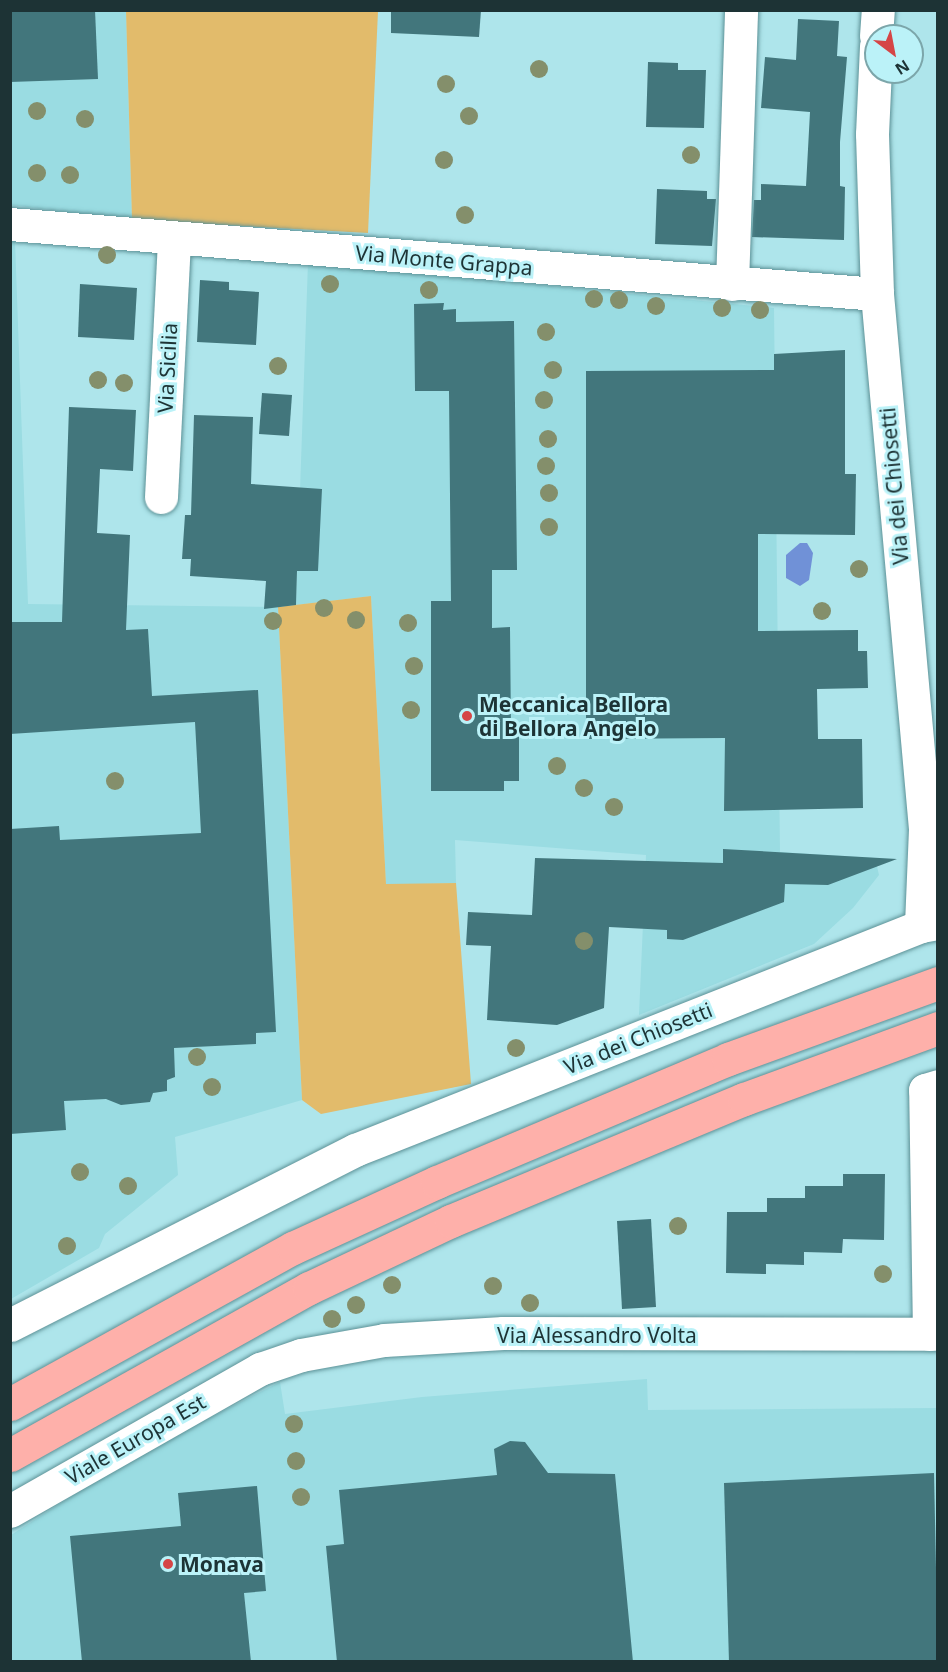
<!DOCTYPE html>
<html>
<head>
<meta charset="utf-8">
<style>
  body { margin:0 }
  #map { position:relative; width:948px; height:1672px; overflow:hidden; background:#aee5eb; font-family:"Noto Sans",sans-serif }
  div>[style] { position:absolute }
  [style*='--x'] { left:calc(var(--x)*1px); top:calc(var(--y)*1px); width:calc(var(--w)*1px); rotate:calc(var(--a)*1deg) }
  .built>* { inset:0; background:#9adce2 }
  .green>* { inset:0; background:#e2bb6b }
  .water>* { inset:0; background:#7091d7 }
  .building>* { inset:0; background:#42767c }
  .roads { filter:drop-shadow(0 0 2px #5c9196) drop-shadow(0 0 2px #5c9196) }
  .minor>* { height:33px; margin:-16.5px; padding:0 16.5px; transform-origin:16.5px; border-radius:16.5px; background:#fff }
  .highway>* { height:33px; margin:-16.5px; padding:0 16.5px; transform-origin:16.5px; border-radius:16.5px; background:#feb0aa }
  .trees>* { width:18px; height:18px; margin:-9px; border-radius:50%; background:#848f6b }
  .dots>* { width:16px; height:16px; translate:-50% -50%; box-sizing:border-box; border:3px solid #bbf2f8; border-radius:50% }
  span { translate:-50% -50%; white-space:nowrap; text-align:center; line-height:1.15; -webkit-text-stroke:6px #bbf2f8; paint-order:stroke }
  .street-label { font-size:21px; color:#1d3335 }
  .poi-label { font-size:21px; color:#1d3335; font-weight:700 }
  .left { translate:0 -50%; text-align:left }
  .frame { position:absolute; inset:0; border:12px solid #1d3335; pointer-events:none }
  .north { position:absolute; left:864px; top:24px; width:60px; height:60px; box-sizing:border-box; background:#bbf2f8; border:2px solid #7ca6aa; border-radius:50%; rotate:148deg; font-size:16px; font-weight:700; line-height:24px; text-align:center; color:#1d3335 }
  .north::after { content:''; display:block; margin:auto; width:21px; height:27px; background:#d54546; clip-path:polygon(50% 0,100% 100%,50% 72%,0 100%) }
</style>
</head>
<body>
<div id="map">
  <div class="built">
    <i style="clip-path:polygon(11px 11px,126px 11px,132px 220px,11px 205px)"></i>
    <i style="clip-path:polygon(10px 240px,15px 241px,28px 604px,278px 607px,302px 1100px,175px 1137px,178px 1175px,105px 1234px,99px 1248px,11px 1299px)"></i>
    <i style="clip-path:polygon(308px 262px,774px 308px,780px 852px,875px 858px,879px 875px,853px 908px,814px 944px,639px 1015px,646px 855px,455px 840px,456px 883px,386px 885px,371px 596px,296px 605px)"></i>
    <i style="clip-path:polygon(647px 1379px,648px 1410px,937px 1408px,937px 1661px,11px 1662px,11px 1535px,135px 1456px,280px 1382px,285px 1414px,422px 1397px)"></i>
  </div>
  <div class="green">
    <i style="clip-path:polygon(126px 11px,378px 11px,368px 233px,132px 220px)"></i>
    <i style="clip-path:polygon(371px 596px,386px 884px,456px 883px,471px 1084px,321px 1114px,302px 1100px,278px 607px)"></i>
  </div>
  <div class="water">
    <i style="clip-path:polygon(800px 543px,807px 543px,813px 553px,809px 580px,800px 586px,786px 578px,786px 555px)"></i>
  </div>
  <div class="building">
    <i style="clip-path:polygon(10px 10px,95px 10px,98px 79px,10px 82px)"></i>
    <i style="clip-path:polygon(391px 10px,481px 10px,479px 37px,391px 33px)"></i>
    <i style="clip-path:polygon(798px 19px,839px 21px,837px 56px,847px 57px,840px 142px,840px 186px,845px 187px,844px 240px,752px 237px,754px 200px,761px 200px,761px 184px,806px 186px,810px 112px,761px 108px,765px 57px,796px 60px)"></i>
    <i style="clip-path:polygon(648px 62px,678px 63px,678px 70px,706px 70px,704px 128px,646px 127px)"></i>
    <i style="clip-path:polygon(657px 189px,707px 191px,707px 199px,716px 199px,712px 246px,655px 244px)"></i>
    <i style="clip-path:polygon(200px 280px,229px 282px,229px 290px,259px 292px,256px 345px,197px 342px)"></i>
    <i style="clip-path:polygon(80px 284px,137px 288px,134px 340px,78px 337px)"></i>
    <i style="clip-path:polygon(444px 303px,443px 310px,456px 309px,456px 322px,514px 321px,517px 570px,492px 570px,492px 628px,510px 627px,511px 732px,519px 732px,519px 781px,504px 781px,504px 791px,431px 791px,431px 601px,451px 601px,449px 391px,415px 391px,414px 304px)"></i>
    <i style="clip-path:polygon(845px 350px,845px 474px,856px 474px,855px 535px,758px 534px,758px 631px,858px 630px,858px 651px,867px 651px,868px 688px,817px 689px,818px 739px,862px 739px,863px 808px,724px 811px,725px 738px,586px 739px,586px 371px,774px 370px,774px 354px)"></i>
    <i style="clip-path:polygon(262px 393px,292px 395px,289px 436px,259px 434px)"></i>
    <i style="clip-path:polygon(69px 407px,136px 410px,133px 471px,100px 469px,97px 533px,130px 535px,126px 630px,148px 629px,152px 696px,258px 690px,276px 1032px,256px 1033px,256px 1044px,174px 1048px,175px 1077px,167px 1080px,167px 1091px,153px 1093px,150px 1102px,121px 1105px,106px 1099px,64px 1101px,66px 1130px,10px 1134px,10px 829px,59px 826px,60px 840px,201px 833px,195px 722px,10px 734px,10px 622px,62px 622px)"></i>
    <i style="clip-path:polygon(194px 415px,253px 417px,251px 484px,322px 489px,318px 571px,297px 571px,296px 605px,264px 609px,266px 581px,190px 576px,191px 559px,182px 559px,185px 515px,191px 515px)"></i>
    <i style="clip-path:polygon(723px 849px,897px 859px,828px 885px,785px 884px,784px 902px,683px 940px,667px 939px,667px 930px,609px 927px,604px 1008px,557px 1025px,487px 1020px,491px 946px,466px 945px,468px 912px,532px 915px,535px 858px,723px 863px)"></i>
    <i style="clip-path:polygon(843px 1174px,885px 1174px,884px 1240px,843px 1239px,842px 1253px,804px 1252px,804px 1265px,766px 1264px,766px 1274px,726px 1273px,727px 1212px,767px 1212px,767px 1198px,805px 1198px,805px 1186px,843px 1186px)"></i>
    <i style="clip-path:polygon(651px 1219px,656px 1307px,622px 1309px,617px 1221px)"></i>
    <i style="clip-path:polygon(510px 1441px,525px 1442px,548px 1473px,615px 1474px,633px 1662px,337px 1662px,326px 1546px,344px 1544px,339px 1490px,497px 1475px,494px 1449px)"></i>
    <i style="clip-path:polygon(934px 1473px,938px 1662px,729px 1662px,724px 1483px)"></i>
    <i style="clip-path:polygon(257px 1486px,266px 1591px,244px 1593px,251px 1662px,82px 1662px,70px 1536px,181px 1526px,178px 1493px)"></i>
  </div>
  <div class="roads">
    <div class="minor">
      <i style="--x:876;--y:36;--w:26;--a:-86"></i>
      <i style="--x:876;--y:46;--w:88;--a:92.6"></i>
      <i style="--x:872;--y:134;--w:160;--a:88.2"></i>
      <i style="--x:877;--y:294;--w:537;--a:84.87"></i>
      <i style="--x:925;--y:829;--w:97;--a:92.4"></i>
      <i style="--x:10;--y:224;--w:870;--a:4.62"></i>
      <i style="--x:732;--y:284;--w:274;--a:-88.1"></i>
      <i style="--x:161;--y:497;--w:259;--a:-87.1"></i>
      <i style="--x:10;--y:1325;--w:387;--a:-26.9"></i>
      <i style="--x:355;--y:1150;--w:609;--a:-21.59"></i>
      <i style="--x:921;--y:926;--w:17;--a:-10"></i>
      <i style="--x:929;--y:1334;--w:244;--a:-90.9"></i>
      <i style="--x:925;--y:1090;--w:14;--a:-17"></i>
      <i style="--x:10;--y:1511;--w:288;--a:-29.6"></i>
      <i style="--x:260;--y:1369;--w:43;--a:-18.9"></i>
      <i style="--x:301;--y:1355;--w:84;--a:-10.2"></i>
      <i style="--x:384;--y:1340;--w:119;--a:-3.4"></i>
      <i style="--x:503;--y:1333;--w:435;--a:0.1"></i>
    </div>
    <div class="highway">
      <i style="--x:10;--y:1404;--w:323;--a:-28.9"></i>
      <i style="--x:293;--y:1248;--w:158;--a:-24.6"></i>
      <i style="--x:437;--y:1182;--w:316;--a:-22.9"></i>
      <i style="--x:728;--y:1059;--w:223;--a:-19.9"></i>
      <i style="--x:10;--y:1455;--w:342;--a:-29.2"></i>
      <i style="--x:309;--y:1288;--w:157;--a:-25.3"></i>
      <i style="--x:451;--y:1221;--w:317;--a:-22.6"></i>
      <i style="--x:744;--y:1099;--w:207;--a:-20.1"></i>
    </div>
  </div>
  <div class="trees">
    <i style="left:539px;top:69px"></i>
    <i style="left:446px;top:84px"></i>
    <i style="left:37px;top:111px"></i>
    <i style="left:469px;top:116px"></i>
    <i style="left:85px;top:119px"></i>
    <i style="left:691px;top:155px"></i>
    <i style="left:444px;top:160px"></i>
    <i style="left:37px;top:173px"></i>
    <i style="left:70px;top:175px"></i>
    <i style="left:465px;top:215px"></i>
    <i style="left:107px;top:255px"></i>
    <i style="left:330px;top:284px"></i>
    <i style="left:429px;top:290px"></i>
    <i style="left:594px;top:299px"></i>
    <i style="left:619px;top:300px"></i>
    <i style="left:656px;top:306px"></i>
    <i style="left:722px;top:308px"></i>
    <i style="left:760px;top:310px"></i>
    <i style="left:546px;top:332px"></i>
    <i style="left:278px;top:366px"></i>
    <i style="left:553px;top:370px"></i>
    <i style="left:98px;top:380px"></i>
    <i style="left:124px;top:383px"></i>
    <i style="left:544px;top:400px"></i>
    <i style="left:548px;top:439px"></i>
    <i style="left:546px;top:466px"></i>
    <i style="left:549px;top:493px"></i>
    <i style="left:549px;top:527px"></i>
    <i style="left:859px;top:569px"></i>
    <i style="left:324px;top:608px"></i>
    <i style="left:822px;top:611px"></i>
    <i style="left:356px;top:620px"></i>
    <i style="left:273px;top:621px"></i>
    <i style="left:408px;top:623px"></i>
    <i style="left:414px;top:666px"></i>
    <i style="left:411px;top:710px"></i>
    <i style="left:557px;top:766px"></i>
    <i style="left:115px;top:781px"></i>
    <i style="left:584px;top:788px"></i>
    <i style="left:614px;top:807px"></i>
    <i style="left:584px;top:941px"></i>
    <i style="left:516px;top:1048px"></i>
    <i style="left:197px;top:1057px"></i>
    <i style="left:212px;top:1087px"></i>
    <i style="left:80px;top:1172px"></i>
    <i style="left:128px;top:1186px"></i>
    <i style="left:678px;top:1226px"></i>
    <i style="left:67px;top:1246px"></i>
    <i style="left:883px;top:1274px"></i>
    <i style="left:392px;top:1285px"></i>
    <i style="left:493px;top:1286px"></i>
    <i style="left:530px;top:1303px"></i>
    <i style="left:356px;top:1305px"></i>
    <i style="left:332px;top:1319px"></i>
    <i style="left:294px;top:1424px"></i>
    <i style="left:296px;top:1461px"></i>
    <i style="left:301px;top:1497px"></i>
  </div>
  <div class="dots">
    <i style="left:467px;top:716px;background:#d54546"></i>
    <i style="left:168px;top:1564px;background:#d54546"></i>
  </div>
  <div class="street-label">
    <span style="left:444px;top:260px;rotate:5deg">Via Monte Grappa</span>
    <span style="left:167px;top:368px;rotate:-87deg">Via Sicilia</span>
    <span style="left:894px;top:486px;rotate:-95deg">Via dei Chiosetti</span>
    <span style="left:638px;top:1038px;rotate:-22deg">Via dei Chiosetti</span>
    <span style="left:597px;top:1335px">Via Alessandro Volta</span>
    <span style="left:135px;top:1439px;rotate:-30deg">Viale Europa Est</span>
  </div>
  <div class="poi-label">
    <span class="left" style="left:479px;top:716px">Meccanica Bellora<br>di Bellora Angelo</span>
    <span class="left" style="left:180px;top:1564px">Monava</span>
  </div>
  <div class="frame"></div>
  <div class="north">N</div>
</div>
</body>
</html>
